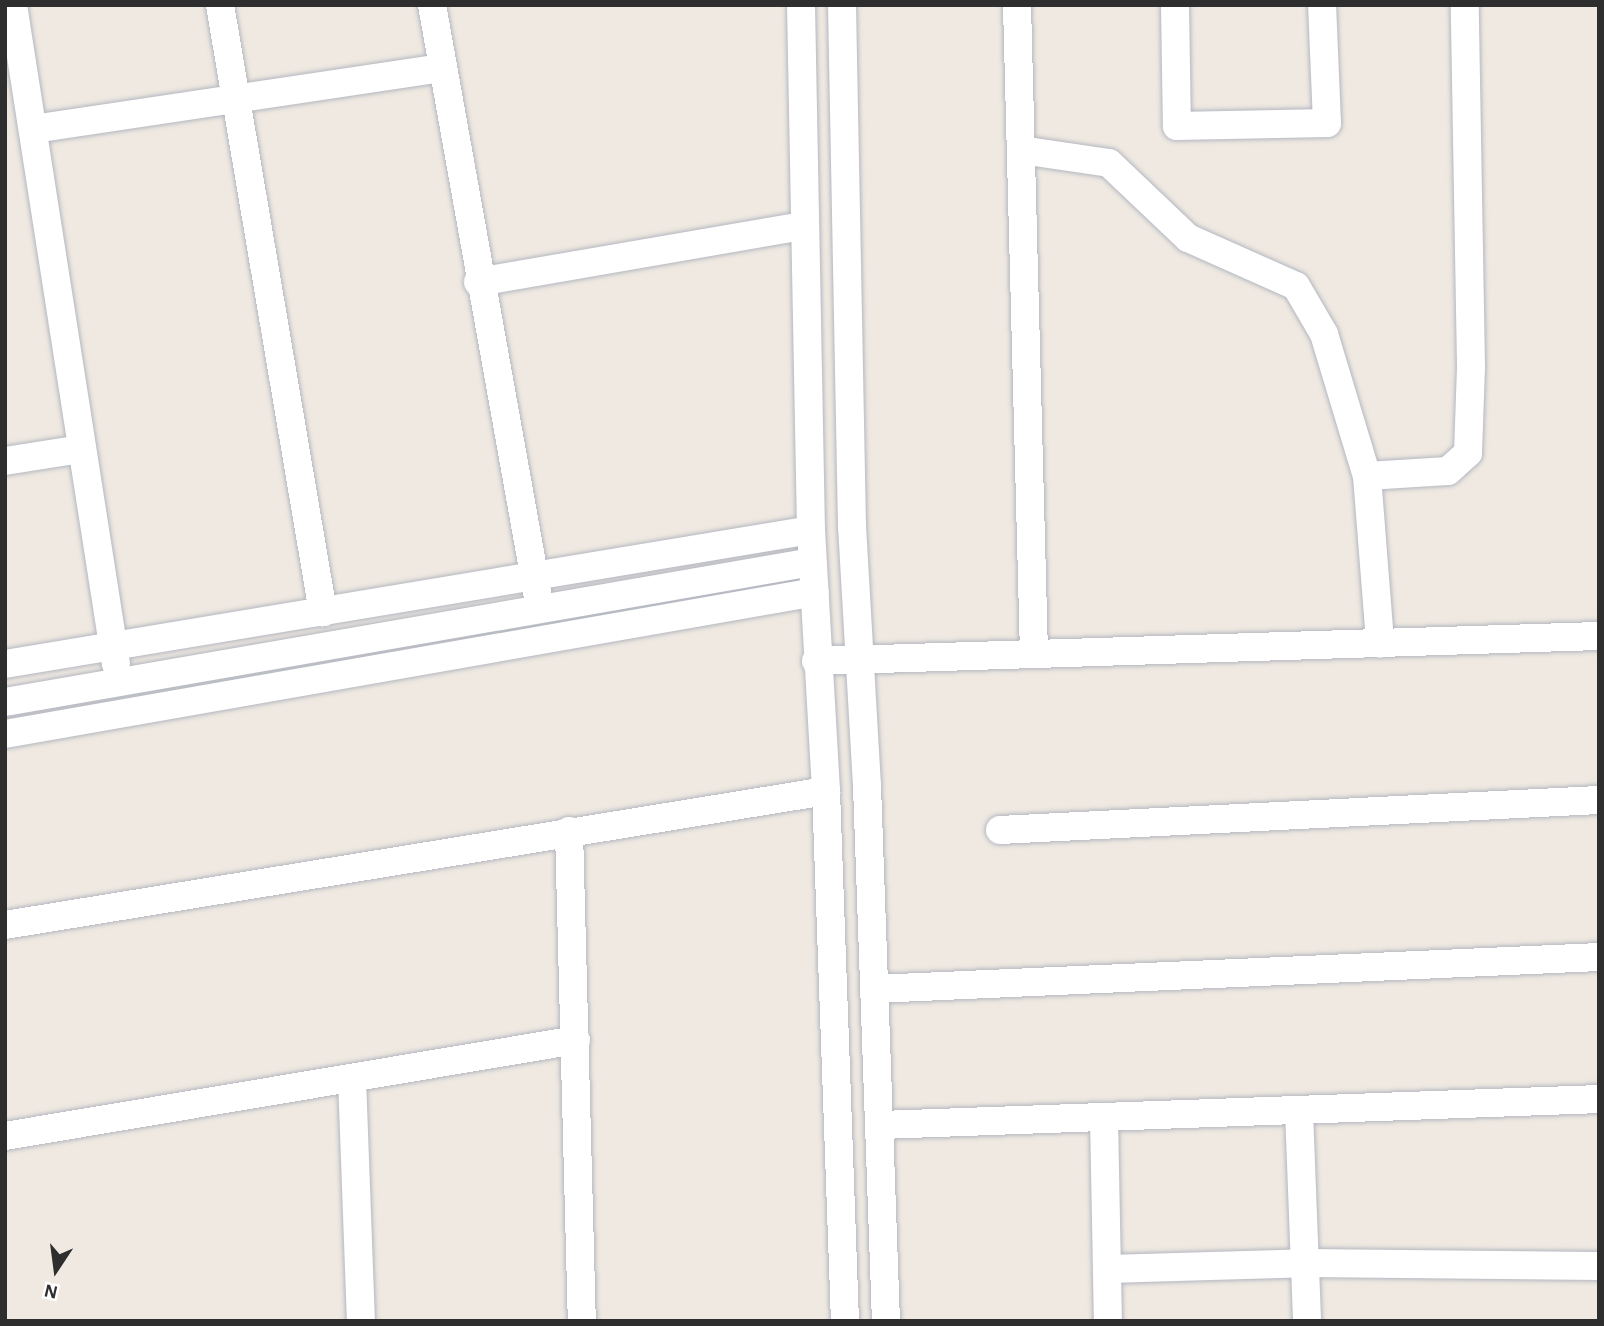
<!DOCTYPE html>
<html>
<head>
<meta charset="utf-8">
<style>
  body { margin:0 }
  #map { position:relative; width:1604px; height:1326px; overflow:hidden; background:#efe9e1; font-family:"Alegreya Sans",sans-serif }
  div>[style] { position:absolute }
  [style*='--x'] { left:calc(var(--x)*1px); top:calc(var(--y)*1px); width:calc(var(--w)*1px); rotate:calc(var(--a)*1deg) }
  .roads { filter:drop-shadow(0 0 2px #b4b7c1) drop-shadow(0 0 2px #b4b7c1) }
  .minor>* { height:28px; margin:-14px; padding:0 14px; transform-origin:14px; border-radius:14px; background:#fff }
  span { translate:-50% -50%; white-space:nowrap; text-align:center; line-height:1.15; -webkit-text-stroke:7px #fff; paint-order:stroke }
  .frame { position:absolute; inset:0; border:7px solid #2e2e2e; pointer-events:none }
  .north { position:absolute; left:21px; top:1235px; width:70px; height:70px; -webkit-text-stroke:5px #fff; paint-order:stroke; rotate:193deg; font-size:19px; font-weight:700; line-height:28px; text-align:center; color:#2e2e2e }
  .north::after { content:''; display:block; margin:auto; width:24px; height:32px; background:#2e2e2e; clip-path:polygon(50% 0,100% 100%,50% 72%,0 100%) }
</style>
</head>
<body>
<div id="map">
  <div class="roads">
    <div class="minor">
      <i style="--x:13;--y:5;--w:667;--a:81.12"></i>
      <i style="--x:220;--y:5;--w:616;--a:80.37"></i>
      <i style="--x:432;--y:5;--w:601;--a:79.85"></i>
      <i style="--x:801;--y:5;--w:525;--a:88.91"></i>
      <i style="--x:811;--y:530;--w:261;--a:86.7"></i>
      <i style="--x:826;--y:791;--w:530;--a:87.95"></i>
      <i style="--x:842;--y:5;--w:521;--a:88.9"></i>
      <i style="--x:852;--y:526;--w:260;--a:86.7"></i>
      <i style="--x:867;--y:786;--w:535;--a:87.97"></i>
      <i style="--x:1017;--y:5;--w:649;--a:88.5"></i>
      <i style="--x:1175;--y:5;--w:121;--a:89.1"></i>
      <i style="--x:1177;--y:126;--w:150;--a:-1.1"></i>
      <i style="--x:1327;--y:123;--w:118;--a:-92.4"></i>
      <i style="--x:33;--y:129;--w:412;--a:-8.5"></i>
      <i style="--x:1021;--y:150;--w:89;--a:8.4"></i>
      <i style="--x:1109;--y:163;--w:109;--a:43.5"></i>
      <i style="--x:1188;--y:238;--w:118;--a:24"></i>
      <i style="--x:1296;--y:286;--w:56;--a:59.7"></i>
      <i style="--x:1324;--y:334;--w:148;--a:73.2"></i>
      <i style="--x:1367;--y:476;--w:168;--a:85.5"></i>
      <i style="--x:478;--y:282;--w:330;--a:-9.8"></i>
      <i style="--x:5;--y:461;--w:77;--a:-9"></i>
      <i style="--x:1367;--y:476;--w:81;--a:-3.5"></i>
      <i style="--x:1448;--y:471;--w:27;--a:-42"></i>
      <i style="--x:1468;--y:453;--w:87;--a:-88"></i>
      <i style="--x:1471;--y:366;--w:361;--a:-91"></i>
      <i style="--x:816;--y:661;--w:783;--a:-1.83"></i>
      <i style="--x:5;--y:664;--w:817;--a:-9.44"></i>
      <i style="--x:5;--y:702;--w:819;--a:-9.84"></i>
      <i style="--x:5;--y:734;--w:822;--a:-9.94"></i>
      <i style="--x:1000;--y:830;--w:600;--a:-2.87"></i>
      <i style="--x:569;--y:831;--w:490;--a:88.5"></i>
      <i style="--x:5;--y:925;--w:832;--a:-9.27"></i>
      <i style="--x:875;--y:989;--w:725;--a:-2.53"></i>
      <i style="--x:352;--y:1078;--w:243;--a:87.9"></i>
      <i style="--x:1299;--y:1111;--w:210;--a:87.8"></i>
      <i style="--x:1104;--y:1117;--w:204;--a:88.9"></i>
      <i style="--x:881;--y:1125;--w:718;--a:-2.07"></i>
      <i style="--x:5;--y:1136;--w:579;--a:-9.54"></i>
      <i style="--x:1108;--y:1269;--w:197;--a:-1.7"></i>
      <i style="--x:1305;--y:1263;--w:294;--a:0.6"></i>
    </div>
  </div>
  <div class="frame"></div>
  <div class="north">N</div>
</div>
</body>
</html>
